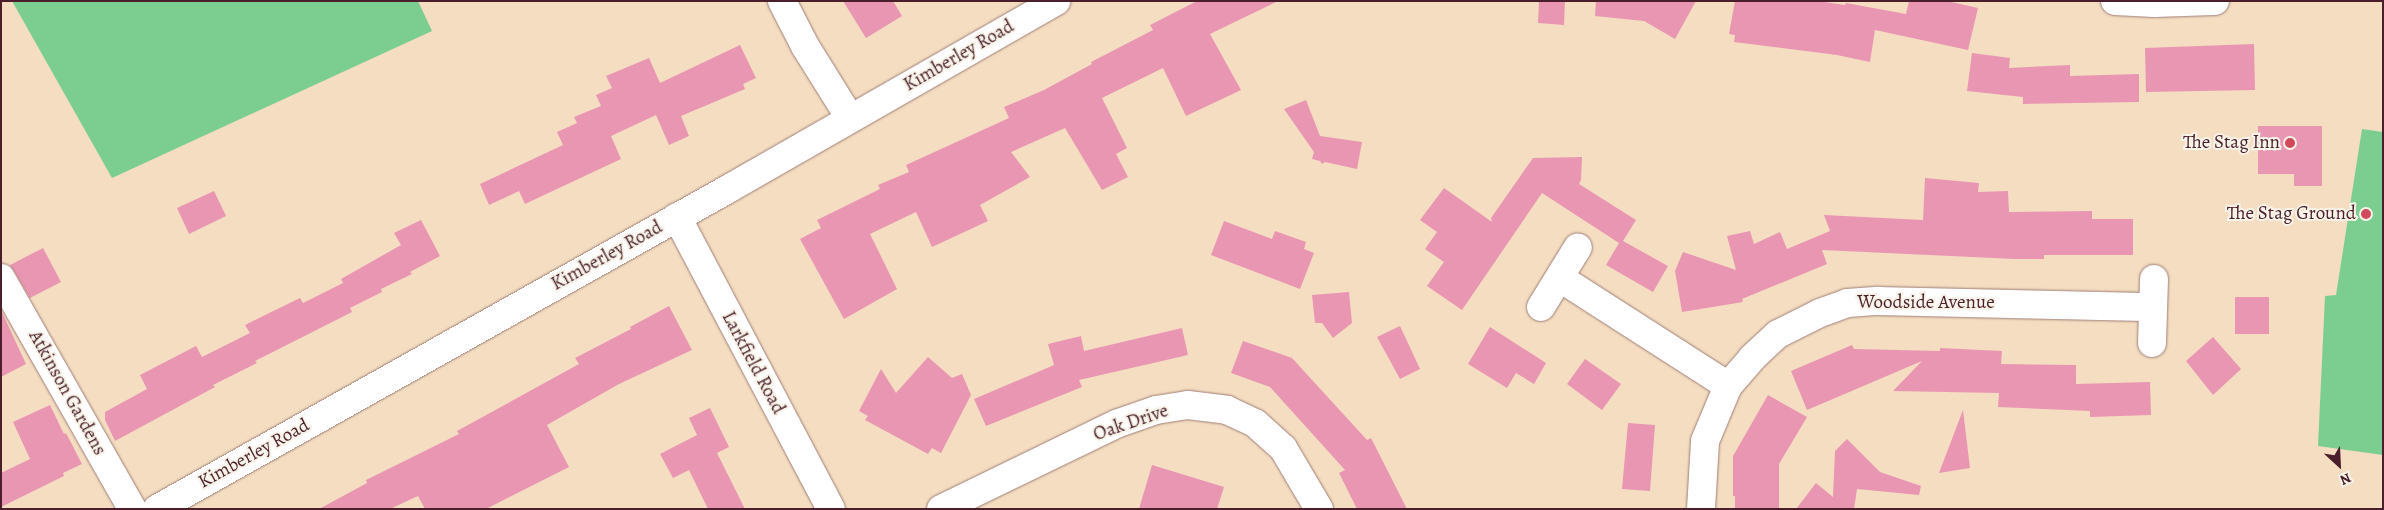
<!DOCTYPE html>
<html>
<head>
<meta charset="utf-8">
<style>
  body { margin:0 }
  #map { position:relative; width:2384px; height:510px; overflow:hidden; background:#f4ddc1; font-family:Alegreya,serif }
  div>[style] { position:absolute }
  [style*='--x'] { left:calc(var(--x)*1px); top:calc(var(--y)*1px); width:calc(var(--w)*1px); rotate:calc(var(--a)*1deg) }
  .green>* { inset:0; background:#7bce90 }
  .building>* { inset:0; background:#e996b3 }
  .roads { filter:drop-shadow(0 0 1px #9f7e76) drop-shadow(0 0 1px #9f7e76) }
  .minor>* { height:28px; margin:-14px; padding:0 14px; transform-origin:14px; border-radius:14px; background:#fff }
  .dots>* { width:14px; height:14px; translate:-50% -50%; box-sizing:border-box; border:2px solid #f7f3e8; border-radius:50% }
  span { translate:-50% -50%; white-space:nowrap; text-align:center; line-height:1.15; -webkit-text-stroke:4px #f7f3e8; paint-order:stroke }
  .street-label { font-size:19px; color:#4a1f2b }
  .poi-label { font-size:19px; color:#4a1f2b }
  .right { translate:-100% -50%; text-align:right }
  .frame { position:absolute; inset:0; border:2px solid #4a1f2b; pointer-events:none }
  .north { position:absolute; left:2314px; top:440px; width:50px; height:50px; -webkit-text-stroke:4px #f7f3e8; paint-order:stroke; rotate:155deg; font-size:14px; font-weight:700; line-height:20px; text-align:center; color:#4a1f2b }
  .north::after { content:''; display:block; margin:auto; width:18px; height:22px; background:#4a1f2b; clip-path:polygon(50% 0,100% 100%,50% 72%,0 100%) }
</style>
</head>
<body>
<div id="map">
  <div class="green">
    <i style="clip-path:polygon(12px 1px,418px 1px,432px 31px,112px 178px)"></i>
    <i style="clip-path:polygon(2362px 129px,2383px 132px,2383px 455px,2318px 446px,2325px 296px,2336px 295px)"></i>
  </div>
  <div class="building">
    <i style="clip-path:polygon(843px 1px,893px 1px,902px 16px,866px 38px)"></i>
    <i style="clip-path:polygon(1197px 1px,1278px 1px,1210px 34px,1241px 90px,1186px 116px,1163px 68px,1102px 98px,1127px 148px,1116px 154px,1128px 177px,1102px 190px,1065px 128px,1011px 152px,1030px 177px,980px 205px,988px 221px,932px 247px,916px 212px,870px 234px,897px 289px,844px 319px,800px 239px,821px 228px,817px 220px,880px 189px,878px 185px,909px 172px,906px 165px,1009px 118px,1004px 107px,1044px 90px,1092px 64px,1091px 62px,1153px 30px,1150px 25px)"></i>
    <i style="clip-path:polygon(1539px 1px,1565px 1px,1564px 25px,1538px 23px)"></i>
    <i style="clip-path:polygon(1596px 1px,1696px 1px,1675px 39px,1644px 21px,1595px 16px)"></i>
    <i style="clip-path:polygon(1735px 1px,1818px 1px,1845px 5px,1846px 3px,1906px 14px,1909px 1px,1947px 1px,1978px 8px,1968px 50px,1875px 30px,1870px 62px,1837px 55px,1734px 42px,1735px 35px,1729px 34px)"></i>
    <i style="clip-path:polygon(2254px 44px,2255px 90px,2146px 92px,2145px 48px)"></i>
    <i style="clip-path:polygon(740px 45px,756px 78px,743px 84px,745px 89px,681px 116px,689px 136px,669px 145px,656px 115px,611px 136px,621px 159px,525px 204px,519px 191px,489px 205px,480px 184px,563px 145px,557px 132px,577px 123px,574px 117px,601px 106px,596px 95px,612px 88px,606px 76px,649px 58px,660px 83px)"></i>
    <i style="clip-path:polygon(1972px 53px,2010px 58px,2009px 68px,2070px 65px,2070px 76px,2139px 74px,2139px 102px,2023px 104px,2023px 97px,1967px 91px)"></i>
    <i style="clip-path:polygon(1306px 100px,1320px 136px,1362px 142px,1357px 169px,1325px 162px,1322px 164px,1320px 161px,1312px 159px,1314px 152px,1284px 109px)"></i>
    <i style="clip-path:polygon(2258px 126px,2322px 126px,2322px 186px,2294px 186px,2294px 174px,2258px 174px)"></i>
    <i style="clip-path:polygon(1582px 157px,1581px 180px,1579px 184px,1636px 220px,1623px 241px,1668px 266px,1653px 292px,1606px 265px,1619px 243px,1542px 193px,1462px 310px,1427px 286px,1444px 262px,1425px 249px,1437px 232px,1420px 220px,1444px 188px,1492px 222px,1491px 218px,1533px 158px)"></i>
    <i style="clip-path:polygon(1925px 178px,1979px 183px,1978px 192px,2008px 191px,2009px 212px,2092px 211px,2092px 219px,2133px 219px,2133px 255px,2044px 255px,2044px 259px,2015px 259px,1822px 250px,1827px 264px,1742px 299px,1743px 302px,1682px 312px,1675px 271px,1683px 252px,1736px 270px,1727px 236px,1750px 231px,1754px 244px,1780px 232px,1787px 249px,1830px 231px,1824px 215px,1923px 220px)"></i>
    <i style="clip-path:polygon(214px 191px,226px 216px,189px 234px,177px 208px)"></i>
    <i style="clip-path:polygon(421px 220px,440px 256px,410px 272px,412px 274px,381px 289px,382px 292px,350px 308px,352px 312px,255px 361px,257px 363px,213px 385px,215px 387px,115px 441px,105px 420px,105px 412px,147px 389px,140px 375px,196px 346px,202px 357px,250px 333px,245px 325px,300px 298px,303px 303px,343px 283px,341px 279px,401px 245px,394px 233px)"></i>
    <i style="clip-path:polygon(1224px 221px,1272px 239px,1275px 231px,1306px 242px,1304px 249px,1314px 253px,1300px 289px,1211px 255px)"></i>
    <i style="clip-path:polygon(43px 248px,61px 282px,30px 298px,10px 265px)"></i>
    <i style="clip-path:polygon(1349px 292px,1352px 323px,1333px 338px,1322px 323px,1315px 323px,1312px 295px)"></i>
    <i style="clip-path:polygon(2235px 297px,2269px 297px,2269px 334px,2235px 334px)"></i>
    <i style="clip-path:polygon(669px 306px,692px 350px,619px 384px,547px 425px,569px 467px,486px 509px,425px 509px,418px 496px,390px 509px,319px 509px,367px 483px,366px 480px,459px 434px,457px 431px,579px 364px,575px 358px,631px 329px,630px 327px)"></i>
    <i style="clip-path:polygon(1px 310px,26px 364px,1px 377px)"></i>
    <i style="clip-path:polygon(1400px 326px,1420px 369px,1400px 379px,1377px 337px)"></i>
    <i style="clip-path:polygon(1490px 327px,1546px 363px,1534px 384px,1516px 373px,1507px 388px,1468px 364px)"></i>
    <i style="clip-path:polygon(1182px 328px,1188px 355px,1079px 380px,1082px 387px,986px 426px,974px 399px,1054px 365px,1048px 344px,1081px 336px,1084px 351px)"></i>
    <i style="clip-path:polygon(2213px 337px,2241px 369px,2213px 395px,2186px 361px)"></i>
    <i style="clip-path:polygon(1243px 341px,1292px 358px,1367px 440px,1371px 438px,1407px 509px,1357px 509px,1339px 473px,1345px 470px,1270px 387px,1231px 373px)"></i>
    <i style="clip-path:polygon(1852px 345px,1854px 349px,1940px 351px,1940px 348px,2002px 351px,2001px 364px,2076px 365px,2076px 384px,2150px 382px,2151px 415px,2090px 417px,2090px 411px,1998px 407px,1999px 393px,1893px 391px,1922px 361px,1807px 410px,1791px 371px)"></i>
    <i style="clip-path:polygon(928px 357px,952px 378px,962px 374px,971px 395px,941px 453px,932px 448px,928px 454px,865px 420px,868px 416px,859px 411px,881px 369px,896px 393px)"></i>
    <i style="clip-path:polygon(1585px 359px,1621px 384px,1602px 410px,1567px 384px)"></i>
    <i style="clip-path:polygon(1768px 395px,1807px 417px,1779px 464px,1779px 509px,1735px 509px,1735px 496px,1733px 496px,1733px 456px)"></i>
    <i style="clip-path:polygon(50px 405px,64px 434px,66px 433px,82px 464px,63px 473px,64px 476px,1px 507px,1px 473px,30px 459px,13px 422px)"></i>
    <i style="clip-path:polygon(710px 408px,729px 447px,717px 453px,745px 509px,708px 509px,689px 470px,673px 478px,660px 454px,697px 435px,689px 418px)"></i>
    <i style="clip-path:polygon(1963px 410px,1970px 468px,1939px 473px)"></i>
    <i style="clip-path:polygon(1628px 423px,1655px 425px,1650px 491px,1622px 489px)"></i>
    <i style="clip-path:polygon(1847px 439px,1880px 472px,1921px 486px,1919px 495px,1857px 489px,1854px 509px,1796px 509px,1816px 483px,1833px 497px,1835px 451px)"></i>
    <i style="clip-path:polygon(1152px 465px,1224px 487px,1217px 509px,1139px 509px)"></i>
  </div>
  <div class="roads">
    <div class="minor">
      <i style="--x:782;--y:1;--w:51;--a:62.9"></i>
      <i style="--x:805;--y:46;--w:85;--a:58"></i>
      <i style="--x:2115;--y:1;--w:39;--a:3"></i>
      <i style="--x:2154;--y:3;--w:61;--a:-1.9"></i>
      <i style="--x:677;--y:217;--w:330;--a:62.2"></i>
      <i style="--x:1;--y:278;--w:266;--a:60.4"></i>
      <i style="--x:1560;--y:278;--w:200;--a:32.7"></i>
      <i style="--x:1541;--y:307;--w:70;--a:-58.3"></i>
      <i style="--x:2152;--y:343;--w:64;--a:-88.2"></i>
      <i style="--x:157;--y:509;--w:657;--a:-29.26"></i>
      <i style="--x:730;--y:188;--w:376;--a:-29.8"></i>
      <i style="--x:941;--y:509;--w:195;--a:-25.9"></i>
      <i style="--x:1116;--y:424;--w:42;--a:-19.3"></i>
      <i style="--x:1156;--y:410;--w:32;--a:-9"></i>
      <i style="--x:1188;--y:405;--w:39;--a:7"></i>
      <i style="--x:1227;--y:410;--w:31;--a:25"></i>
      <i style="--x:1255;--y:423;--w:38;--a:42"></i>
      <i style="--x:1283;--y:448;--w:71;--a:59.5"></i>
      <i style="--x:1701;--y:509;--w:68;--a:-86.6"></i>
      <i style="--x:1705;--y:441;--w:60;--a:-67.3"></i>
      <i style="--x:1728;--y:386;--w:37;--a:-49"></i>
      <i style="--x:1752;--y:358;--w:35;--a:-43"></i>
      <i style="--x:1778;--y:334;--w:47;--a:-26.6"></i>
      <i style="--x:1820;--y:313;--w:29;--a:-20"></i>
      <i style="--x:1847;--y:303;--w:32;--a:-4"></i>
      <i style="--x:1879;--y:301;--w:274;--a:1.3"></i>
    </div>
  </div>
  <div class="dots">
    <i style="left:2290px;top:143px;background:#d1495b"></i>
    <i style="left:2366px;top:214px;background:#d1495b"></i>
  </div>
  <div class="street-label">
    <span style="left:959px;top:56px;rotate:-30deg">Kimberley Road</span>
    <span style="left:607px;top:256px;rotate:-29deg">Kimberley Road</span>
    <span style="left:1926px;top:303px">Woodside Avenue</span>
    <span style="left:753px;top:363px;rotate:62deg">Larkfield Road</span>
    <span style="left:67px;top:393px;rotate:61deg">Atkinson Gardens</span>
    <span style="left:1131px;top:423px;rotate:-19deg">Oak Drive</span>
    <span style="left:254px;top:454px;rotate:-29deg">Kimberley Road</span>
  </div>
  <div class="poi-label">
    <span class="right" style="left:2280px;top:143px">The Stag Inn</span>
    <span class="right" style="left:2356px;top:214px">The Stag Ground</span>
  </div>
  <div class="frame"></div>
  <div class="north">N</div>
</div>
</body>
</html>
